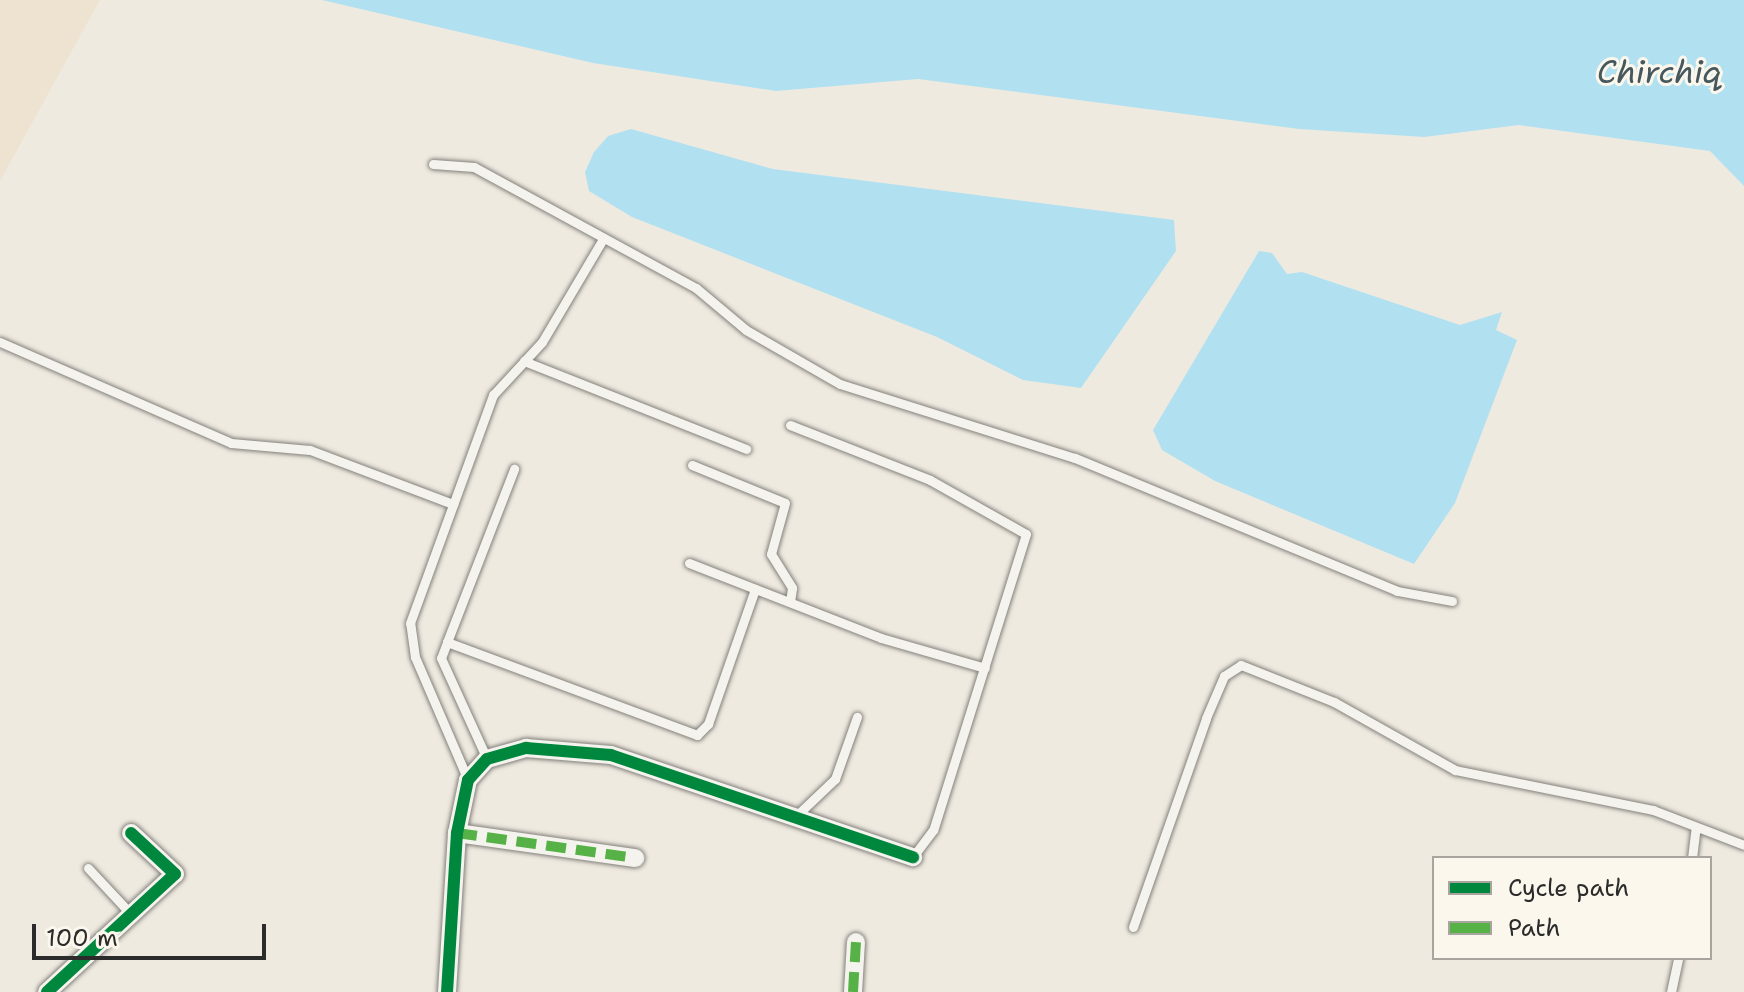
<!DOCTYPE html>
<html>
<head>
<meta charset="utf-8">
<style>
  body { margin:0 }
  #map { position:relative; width:1744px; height:992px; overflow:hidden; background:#efeae0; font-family:"Shantell Sans",sans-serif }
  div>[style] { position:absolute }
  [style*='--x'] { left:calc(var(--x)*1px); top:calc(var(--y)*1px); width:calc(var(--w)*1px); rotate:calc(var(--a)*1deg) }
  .built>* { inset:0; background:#eee3d1 }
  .water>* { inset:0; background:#b1e1f1 }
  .roads { filter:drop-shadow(0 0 2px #83817c) drop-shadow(0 0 2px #83817c) }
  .service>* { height:9px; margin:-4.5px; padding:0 4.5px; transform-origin:4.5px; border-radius:4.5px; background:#f5f3ee }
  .minor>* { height:18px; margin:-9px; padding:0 9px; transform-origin:9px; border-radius:9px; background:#f5f3ee }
  .quiet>* { height:10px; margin-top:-5px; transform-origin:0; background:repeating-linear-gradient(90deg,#56b246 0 20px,transparent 0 30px) }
  .cycleway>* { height:12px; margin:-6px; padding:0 6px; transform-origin:6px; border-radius:6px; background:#00873e }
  span { translate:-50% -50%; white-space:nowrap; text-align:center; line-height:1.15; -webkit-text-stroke:6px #fbf7ec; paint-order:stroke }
  .water-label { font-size:32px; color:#46585e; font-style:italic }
  .legend { position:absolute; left:1432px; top:856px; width:280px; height:104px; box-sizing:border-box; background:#fbf7ec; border:2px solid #a8a59f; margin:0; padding:10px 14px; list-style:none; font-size:24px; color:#2b2b2b }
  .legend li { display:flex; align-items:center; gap:16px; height:40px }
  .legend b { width:40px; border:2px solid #a8a59f }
  .scale { position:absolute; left:32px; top:924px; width:234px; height:36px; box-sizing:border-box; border:4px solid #2b2b2b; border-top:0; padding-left:10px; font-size:24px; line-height:28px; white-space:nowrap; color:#2b2b2b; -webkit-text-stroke:6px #fbf7ec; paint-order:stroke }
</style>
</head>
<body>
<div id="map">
  <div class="built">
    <i style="clip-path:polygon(0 0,100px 0,0 181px)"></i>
  </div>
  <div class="water">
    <i style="clip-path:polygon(322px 0,1744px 0,1744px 186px,1710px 151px,1519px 125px,1424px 137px,1299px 129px,918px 79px,776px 91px,593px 63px)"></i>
    <i style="clip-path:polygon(631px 129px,773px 169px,1174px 220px,1176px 251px,1081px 388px,1023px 380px,937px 337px,632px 217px,589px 191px,585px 172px,594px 152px,608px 136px)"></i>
    <i style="clip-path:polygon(1259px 251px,1272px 253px,1287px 274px,1302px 272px,1460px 325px,1502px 312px,1496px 330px,1517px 340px,1455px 503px,1414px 564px,1215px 481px,1162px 450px,1153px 430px)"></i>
  </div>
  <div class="roads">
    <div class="service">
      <i style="--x:433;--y:164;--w:41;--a:4.2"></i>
      <i style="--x:474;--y:167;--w:253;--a:28.6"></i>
      <i style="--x:696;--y:288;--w:65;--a:40"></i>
      <i style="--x:746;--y:330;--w:108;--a:29.9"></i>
      <i style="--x:840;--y:384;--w:246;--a:17.5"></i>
      <i style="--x:1075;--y:458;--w:348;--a:22.4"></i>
      <i style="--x:1397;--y:591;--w:56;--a:10.3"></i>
      <i style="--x:0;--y:342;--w:252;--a:23.6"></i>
      <i style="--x:231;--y:443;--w:79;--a:5.1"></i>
      <i style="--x:310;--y:450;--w:153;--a:20.7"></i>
      <i style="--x:524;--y:361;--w:239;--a:21.6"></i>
      <i style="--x:790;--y:425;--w:150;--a:21.4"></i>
      <i style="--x:930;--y:480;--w:110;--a:29.4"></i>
      <i style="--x:1026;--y:534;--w:310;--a:107.4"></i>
      <i style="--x:933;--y:830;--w:34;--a:127"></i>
      <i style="--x:692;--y:465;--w:100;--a:22.2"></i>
      <i style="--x:785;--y:503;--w:53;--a:105.4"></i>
      <i style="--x:771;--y:554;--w:40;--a:58"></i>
      <i style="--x:792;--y:588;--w:14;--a:98"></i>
      <i style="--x:689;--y:563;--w:206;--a:21.3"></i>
      <i style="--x:881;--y:638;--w:108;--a:16.1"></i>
      <i style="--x:447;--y:642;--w:186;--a:-68.8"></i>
      <i style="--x:487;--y:759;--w:111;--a:-114.5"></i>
      <i style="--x:441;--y:658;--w:17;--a:-69"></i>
      <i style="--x:447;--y:642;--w:267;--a:20.4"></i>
      <i style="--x:697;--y:735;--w:16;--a:-45"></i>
      <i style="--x:708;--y:724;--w:143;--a:-70.8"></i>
      <i style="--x:468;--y:780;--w:134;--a:-113.3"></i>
      <i style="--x:415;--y:657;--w:34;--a:-98"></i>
      <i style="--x:410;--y:623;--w:243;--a:-70"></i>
      <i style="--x:493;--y:395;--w:72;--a:-47.2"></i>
      <i style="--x:542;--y:342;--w:120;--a:-59.4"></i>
      <i style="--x:796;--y:816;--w:54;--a:-43.5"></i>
      <i style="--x:835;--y:779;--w:66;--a:-70.5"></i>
      <i style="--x:1692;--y:858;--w:31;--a:-83"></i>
      <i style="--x:88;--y:868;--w:62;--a:47"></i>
      <i style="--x:1133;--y:927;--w:221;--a:-70.7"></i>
      <i style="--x:1206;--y:718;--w:46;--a:-66.8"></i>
      <i style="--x:1224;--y:676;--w:20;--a:-33"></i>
      <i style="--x:1241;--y:665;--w:100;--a:21.7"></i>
      <i style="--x:1334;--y:702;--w:139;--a:29.3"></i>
      <i style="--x:1455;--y:770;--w:202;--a:11.4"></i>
      <i style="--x:1653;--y:810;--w:97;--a:21"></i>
      <i style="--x:1671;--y:992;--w:35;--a:-78"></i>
    </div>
    <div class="minor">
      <i style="--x:457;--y:833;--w:180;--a:8"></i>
      <i style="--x:47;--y:992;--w:174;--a:-42.7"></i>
      <i style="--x:175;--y:874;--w:60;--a:-137"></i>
      <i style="--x:447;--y:992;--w:159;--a:-86.4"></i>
      <i style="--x:457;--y:833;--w:54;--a:-78.3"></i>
      <i style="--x:468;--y:780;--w:28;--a:-48"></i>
      <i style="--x:487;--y:759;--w:41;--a:-15.8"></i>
      <i style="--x:526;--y:748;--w:85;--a:4.7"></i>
      <i style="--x:611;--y:755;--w:319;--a:18.7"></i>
      <i style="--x:853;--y:992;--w:50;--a:-86.6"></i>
    </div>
  </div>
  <div class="quiet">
    <i style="--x:457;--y:833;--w:180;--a:8"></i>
    <i style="--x:853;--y:992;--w:50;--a:-86.6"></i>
  </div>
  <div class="cycleway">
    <i style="--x:47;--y:992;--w:174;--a:-42.7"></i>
    <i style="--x:175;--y:874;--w:60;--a:-137"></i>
    <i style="--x:447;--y:992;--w:159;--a:-86.4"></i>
    <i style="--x:457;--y:833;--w:54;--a:-78.3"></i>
    <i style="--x:468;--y:780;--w:28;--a:-48"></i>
    <i style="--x:487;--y:759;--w:41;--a:-15.8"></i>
    <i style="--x:526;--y:748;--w:85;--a:4.7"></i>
    <i style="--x:611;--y:755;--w:319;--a:18.7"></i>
  </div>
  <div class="water-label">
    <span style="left:1659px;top:72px">Chirchiq</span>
  </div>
  <ul class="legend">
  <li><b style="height:10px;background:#00873e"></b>Cycle path</li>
  <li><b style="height:10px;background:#56b246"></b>Path</li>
  </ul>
  <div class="scale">100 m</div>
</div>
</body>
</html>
